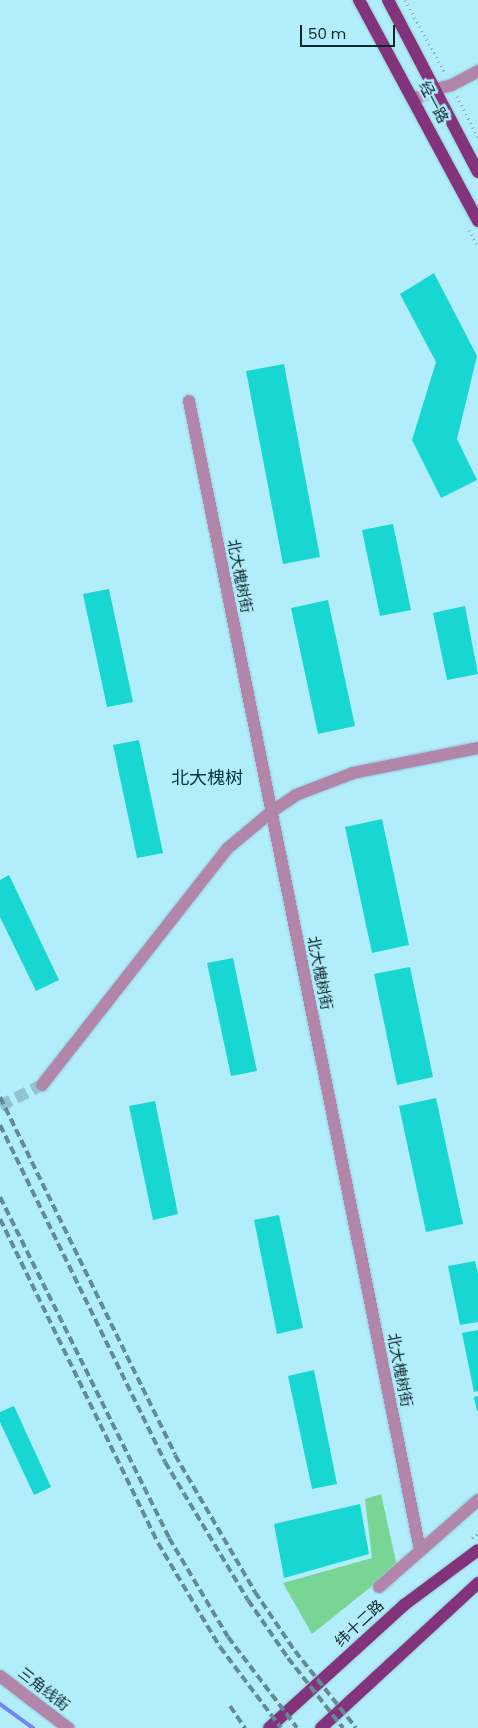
<!DOCTYPE html>
<html>
<head>
<meta charset="utf-8">
<style>
  body { margin:0 }
  #map { position:relative; width:478px; height:1728px; overflow:hidden; background:#b1edfa; font-family:Poppins,"Noto Sans SC",sans-serif }
  div>[style] { position:absolute }
  [style*='--x'] { left:calc(var(--x)*1px); top:calc(var(--y)*1px); width:calc(var(--w)*1px); rotate:calc(var(--a)*1deg) }
  .green>* { inset:0; background:#79d594 }
  .stream>* { height:4px; margin:-2px; padding:0 2px; transform-origin:2px; border-radius:2px; background:#6d85f5 }
  .building>* { inset:0; background:#18d7d2 }
  .tertiary-tunnel>* { height:12px; margin-top:-6px; transform-origin:0; background:repeating-linear-gradient(90deg,#91c6d1 0 12px,transparent 0 18px) }
  .path>* { height:2.5px; margin-top:-1.25px; transform-origin:0; background:repeating-linear-gradient(90deg,#7dadb7 0 1px,transparent 0 5px) }
  .roads { filter:drop-shadow(0 0 1px #94cad5) drop-shadow(0 0 1px #94cad5) }
  .tertiary>* { height:12px; margin:-6px; padding:0 6px; transform-origin:6px; border-radius:6px; background:#b285ab }
  .primary>* { height:12px; margin:-6px; padding:0 6px; transform-origin:6px; border-radius:6px; background:#83337b }
  .rail>* { height:4px; margin-top:-2px; transform-origin:0; background:repeating-linear-gradient(90deg,#628c95 0 8px,transparent 0 12px) }
  span { translate:-50% -50%; white-space:nowrap; text-align:center; line-height:1.15; -webkit-text-stroke:5px #b1edfa; paint-order:stroke }
  .street-label { font-size:15px; color:#10282d }
  .quarter-label { font-size:18px; color:#03343c }
  .scale { position:absolute; left:300px; top:25px; width:95px; height:22px; box-sizing:border-box; border:2px solid #10282d; border-top:0; padding-left:6px; font-size:15px; line-height:18px; white-space:nowrap; color:#10282d; -webkit-text-stroke:4px #b1edfa; paint-order:stroke }
</style>
</head>
<body>
<div id="map">
  <div class="green">
    <i style="clip-path:polygon(381px 1494px,397px 1566px,312px 1634px,283px 1583px,372px 1558px,365px 1499px)"></i>
  </div>
  <div class="stream">
    <i style="--x:0;--y:1704;--w:41;--a:36"></i>
  </div>
  <div class="building">
    <i style="clip-path:polygon(434px 273px,477px 356px,457px 439px,477px 480px,441px 498px,412px 440px,436px 362px,400px 294px)"></i>
    <i style="clip-path:polygon(284px 364px,320px 557px,283px 564px,246px 371px)"></i>
    <i style="clip-path:polygon(393px 524px,411px 610px,380px 616px,362px 530px)"></i>
    <i style="clip-path:polygon(109px 589px,133px 702px,107px 707px,83px 594px)"></i>
    <i style="clip-path:polygon(328px 600px,355px 726px,318px 734px,291px 608px)"></i>
    <i style="clip-path:polygon(465px 606px,478px 674px,447px 680px,433px 613px)"></i>
    <i style="clip-path:polygon(139px 740px,163px 853px,137px 858px,113px 745px)"></i>
    <i style="clip-path:polygon(382px 819px,409px 945px,372px 953px,345px 827px)"></i>
    <i style="clip-path:polygon(9px 875px,59px 980px,36px 991px,0 917px,0 880px)"></i>
    <i style="clip-path:polygon(233px 958px,257px 1071px,231px 1076px,207px 963px)"></i>
    <i style="clip-path:polygon(410px 967px,433px 1077px,397px 1085px,374px 974px)"></i>
    <i style="clip-path:polygon(436px 1098px,463px 1224px,426px 1232px,399px 1106px)"></i>
    <i style="clip-path:polygon(155px 1101px,178px 1214px,153px 1220px,129px 1106px)"></i>
    <i style="clip-path:polygon(279px 1215px,303px 1328px,277px 1334px,254px 1220px)"></i>
    <i style="clip-path:polygon(475px 1261px,478px 1274px,478px 1322px,460px 1325px,448px 1266px)"></i>
    <i style="clip-path:polygon(478px 1330px,478px 1391px,474px 1392px,462px 1333px)"></i>
    <i style="clip-path:polygon(314px 1370px,337px 1484px,312px 1489px,288px 1376px)"></i>
    <i style="clip-path:polygon(478px 1396px,478px 1411px,477px 1411px,474px 1397px)"></i>
    <i style="clip-path:polygon(14px 1406px,51px 1487px,34px 1495px,0 1422px,0 1412px)"></i>
    <i style="clip-path:polygon(360px 1504px,369px 1554px,284px 1578px,274px 1524px)"></i>
  </div>
  <div class="tertiary-tunnel">
    <i style="--x:0;--y:1106;--w:47;--a:-26.6"></i>
  </div>
  <div class="path">
    <i style="--x:405;--y:0;--w:85;--a:61"></i>
    <i style="--x:457;--y:96;--w:47;--a:63.4"></i>
    <i style="--x:469;--y:230;--w:19;--a:62"></i>
    <i style="--x:472;--y:1538;--w:8;--a:-40"></i>
  </div>
  <div class="roads">
    <div class="tertiary">
      <i style="--x:414;--y:99;--w:24;--a:-24"></i>
      <i style="--x:436;--y:89;--w:16;--a:-14"></i>
      <i style="--x:452;--y:85;--w:30;--a:-28"></i>
      <i style="--x:189;--y:401;--w:1172;--a:78.63"></i>
      <i style="--x:42;--y:1085;--w:301;--a:-51.9"></i>
      <i style="--x:228;--y:848;--w:56;--a:-39.9"></i>
      <i style="--x:271;--y:812;--w:30;--a:-34"></i>
      <i style="--x:296;--y:795;--w:61;--a:-21.1"></i>
      <i style="--x:353;--y:773;--w:127;--a:-11.3"></i>
      <i style="--x:379;--y:1587;--w:132;--a:-41.3"></i>
      <i style="--x:0;--y:1676;--w:86;--a:37.4"></i>
    </div>
    <div class="primary">
      <i style="--x:359;--y:0;--w:251;--a:61.7"></i>
      <i style="--x:388;--y:0;--w:194;--a:62.4"></i>
      <i style="--x:269;--y:1728;--w:183;--a:-42.3"></i>
      <i style="--x:404;--y:1605;--w:92;--a:-36.6"></i>
      <i style="--x:321;--y:1728;--w:214;--a:-42.7"></i>
    </div>
  </div>
  <div class="rail">
    <i style="--x:0;--y:1097;--w:398;--a:63.9"></i>
    <i style="--x:175;--y:1455;--w:159;--a:59.7"></i>
    <i style="--x:255;--y:1592;--w:71;--a:55.9"></i>
    <i style="--x:295;--y:1651;--w:98;--a:51.6"></i>
    <i style="--x:0;--y:1125;--w:375;--a:63.9"></i>
    <i style="--x:165;--y:1462;--w:161;--a:59"></i>
    <i style="--x:248;--y:1600;--w:70;--a:55.4"></i>
    <i style="--x:288;--y:1658;--w:89;--a:51.8"></i>
    <i style="--x:0;--y:1197;--w:381;--a:63.6"></i>
    <i style="--x:169;--y:1538;--w:115;--a:59.2"></i>
    <i style="--x:228;--y:1637;--w:114;--a:52.8"></i>
    <i style="--x:0;--y:1219;--w:360;--a:64"></i>
    <i style="--x:158;--y:1543;--w:121;--a:59.2"></i>
    <i style="--x:220;--y:1647;--w:101;--a:53"></i>
    <i style="--x:230;--y:1706;--w:27;--a:56"></i>
  </div>
  <div class="street-label">
    <span style="left:434px;top:102px;rotate:62deg">经一路</span>
    <span style="left:240px;top:576px;rotate:79deg">北大槐树街</span>
    <span style="left:320px;top:973px;rotate:79deg">北大槐树街</span>
    <span style="left:400px;top:1370px;rotate:79deg">北大槐树街</span>
    <span style="left:359px;top:1623px;rotate:-43deg">纬十二路</span>
    <span style="left:44px;top:1689px;rotate:38deg">三角线街</span>
  </div>
  <div class="quarter-label">
    <span style="left:207px;top:778px">北大槐树</span>
  </div>
  <div class="scale">50 m</div>
</div>
</body>
</html>
